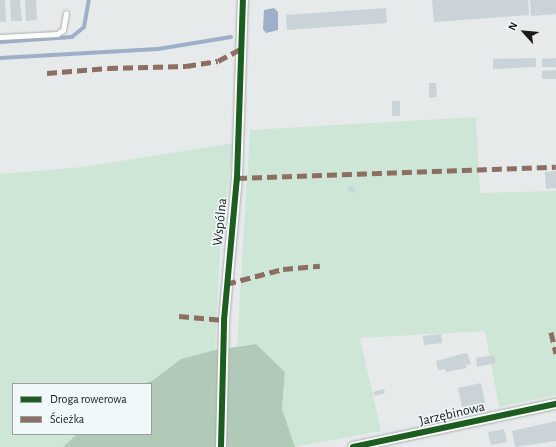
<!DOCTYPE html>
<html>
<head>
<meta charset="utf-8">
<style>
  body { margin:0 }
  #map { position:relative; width:556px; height:447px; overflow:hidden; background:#e6eaea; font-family:"Alegreya Sans",sans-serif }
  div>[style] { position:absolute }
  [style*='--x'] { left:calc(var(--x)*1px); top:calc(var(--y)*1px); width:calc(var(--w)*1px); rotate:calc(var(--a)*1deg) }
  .green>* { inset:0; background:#cee6d5 }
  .forest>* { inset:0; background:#b1cab8 }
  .water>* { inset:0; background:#9eafca }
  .stream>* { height:4px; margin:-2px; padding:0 2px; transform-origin:2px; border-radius:2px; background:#9eafca }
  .building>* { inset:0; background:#c9d3d8 }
  .roads { filter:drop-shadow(0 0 1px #aaadae) drop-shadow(0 0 1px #aaadae) }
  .service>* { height:5px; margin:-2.5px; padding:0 2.5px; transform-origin:2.5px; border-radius:2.5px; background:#fbfcfc }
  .minor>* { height:10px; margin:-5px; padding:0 5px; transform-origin:5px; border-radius:5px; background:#fbfcfc }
  .quiet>* { height:5px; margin-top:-2.5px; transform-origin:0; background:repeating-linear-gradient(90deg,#8d6e63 0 10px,transparent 0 15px) }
  .cycleway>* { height:6px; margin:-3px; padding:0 3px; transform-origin:3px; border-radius:3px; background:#1b5e20 }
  span { translate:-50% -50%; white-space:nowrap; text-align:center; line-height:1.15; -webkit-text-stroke:3px #f1f8f9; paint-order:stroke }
  .street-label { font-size:14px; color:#181a1b }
  .legend { position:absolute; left:12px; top:383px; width:140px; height:52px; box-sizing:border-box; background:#f1f8f9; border:1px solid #9a9fa0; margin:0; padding:5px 7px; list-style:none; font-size:12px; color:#181a1b }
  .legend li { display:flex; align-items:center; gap:8px; height:20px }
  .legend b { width:20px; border:1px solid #9a9fa0 }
  .north { position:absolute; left:504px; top:12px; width:40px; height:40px; -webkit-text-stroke:3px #f1f8f9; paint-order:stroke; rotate:297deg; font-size:11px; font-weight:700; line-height:16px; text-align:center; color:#181a1b }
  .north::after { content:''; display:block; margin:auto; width:14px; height:18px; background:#181a1b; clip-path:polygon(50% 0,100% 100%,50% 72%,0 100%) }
</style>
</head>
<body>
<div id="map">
  <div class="green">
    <i style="clip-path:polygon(476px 117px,480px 193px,556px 191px,556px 395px,499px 407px,485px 331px,360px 338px,381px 431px,295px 447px,282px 409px,285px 372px,256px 344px,237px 346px,250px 130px)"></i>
    <i style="clip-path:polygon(234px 143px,220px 248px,215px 350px,181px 359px,152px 381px,143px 384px,13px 384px,13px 434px,77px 434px,63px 447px,0 447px,0 174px,83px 167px)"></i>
  </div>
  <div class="forest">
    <i style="clip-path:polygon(256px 344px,285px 372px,282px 409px,295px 447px,63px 447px,77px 434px,151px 434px,151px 384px,143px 384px,152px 381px,181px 359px,215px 350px)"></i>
  </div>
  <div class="water">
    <i style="clip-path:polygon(274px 8px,278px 12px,278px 30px,266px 33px,263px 29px,264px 10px)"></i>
  </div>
  <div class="stream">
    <i style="--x:0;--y:42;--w:72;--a:-4"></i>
    <i style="--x:72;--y:37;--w:16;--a:-40"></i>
    <i style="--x:84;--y:27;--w:27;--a:-80"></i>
    <i style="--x:0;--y:58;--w:158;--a:-3.3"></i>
    <i style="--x:158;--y:49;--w:74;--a:-9.3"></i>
  </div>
  <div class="building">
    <i style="clip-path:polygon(0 0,5px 0,6px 22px,0 22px)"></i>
    <i style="clip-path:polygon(10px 0,20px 0,22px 21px,11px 21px)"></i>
    <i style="clip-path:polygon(25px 0,36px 0,37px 20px,26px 21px)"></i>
    <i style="clip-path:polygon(432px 0,528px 0,529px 15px,434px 22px)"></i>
    <i style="clip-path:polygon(530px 0,556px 0,556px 14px,531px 16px)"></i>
    <i style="clip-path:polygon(386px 8px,387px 23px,287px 30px,286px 15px)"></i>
    <i style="clip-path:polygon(536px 58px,536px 67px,493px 69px,493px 59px)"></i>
    <i style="clip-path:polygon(556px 58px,556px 67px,542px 67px,542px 59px)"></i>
    <i style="clip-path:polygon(556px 70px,556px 79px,542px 79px,542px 71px)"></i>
    <i style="clip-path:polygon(429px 83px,436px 83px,437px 97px,429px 98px)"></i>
    <i style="clip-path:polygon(392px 101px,400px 101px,400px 116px,392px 116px)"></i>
    <i style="clip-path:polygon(556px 171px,556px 188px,546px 189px,545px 172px)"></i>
    <i style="clip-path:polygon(349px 186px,356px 189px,354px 193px,347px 190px)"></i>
    <i style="clip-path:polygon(441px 334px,442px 343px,424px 345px,423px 336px)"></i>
    <i style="clip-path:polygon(465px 353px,468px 355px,471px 364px,466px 365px,467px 368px,446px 372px,445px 369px,438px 370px,436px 361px)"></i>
    <i style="clip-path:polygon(494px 355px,496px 363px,477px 367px,476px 358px)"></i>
    <i style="clip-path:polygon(481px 383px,485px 403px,462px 407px,458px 388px)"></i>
    <i style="clip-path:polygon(384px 389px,385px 393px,375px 396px,373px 392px)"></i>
    <i style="clip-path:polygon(556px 421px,556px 441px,515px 447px,512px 431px)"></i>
    <i style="clip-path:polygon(504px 429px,507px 442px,491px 445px,488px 432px)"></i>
  </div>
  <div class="roads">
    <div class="service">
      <i style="--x:0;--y:37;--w:57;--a:-3"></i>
      <i style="--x:57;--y:34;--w:7;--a:-34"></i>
      <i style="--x:63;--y:30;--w:17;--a:-80"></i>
    </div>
    <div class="minor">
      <i style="--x:221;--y:447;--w:127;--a:-88.6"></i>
      <i style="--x:224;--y:320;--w:143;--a:-84.8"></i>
      <i style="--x:237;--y:178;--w:178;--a:-88.1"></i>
      <i style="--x:353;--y:447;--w:208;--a:-12"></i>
    </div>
  </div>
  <div class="quiet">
    <i style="--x:47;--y:73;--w:61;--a:-4.7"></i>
    <i style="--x:108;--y:68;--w:78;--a:-1.5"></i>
    <i style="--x:186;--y:66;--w:32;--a:-9"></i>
    <i style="--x:218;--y:61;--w:26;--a:-28"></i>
    <i style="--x:237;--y:178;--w:319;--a:-2"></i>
    <i style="--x:226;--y:284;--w:59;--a:-14.7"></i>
    <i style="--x:283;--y:269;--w:37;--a:-5"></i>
    <i style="--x:179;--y:316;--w:45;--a:5.1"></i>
    <i style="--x:551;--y:332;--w:22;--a:77"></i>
  </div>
  <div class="cycleway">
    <i style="--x:221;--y:447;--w:127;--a:-88.6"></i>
    <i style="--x:224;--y:320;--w:143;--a:-84.8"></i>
    <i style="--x:237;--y:178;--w:178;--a:-88.1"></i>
    <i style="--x:353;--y:447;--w:208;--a:-12"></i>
  </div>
  <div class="street-label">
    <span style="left:220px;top:222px;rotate:-84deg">Wspólna</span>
    <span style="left:452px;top:414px;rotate:-13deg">Jarzębinowa</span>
  </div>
  <ul class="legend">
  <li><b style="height:5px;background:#1b5e20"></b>Droga rowerowa</li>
  <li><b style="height:5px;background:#8d6e63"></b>Ścieżka</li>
  </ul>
  <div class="north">N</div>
</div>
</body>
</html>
